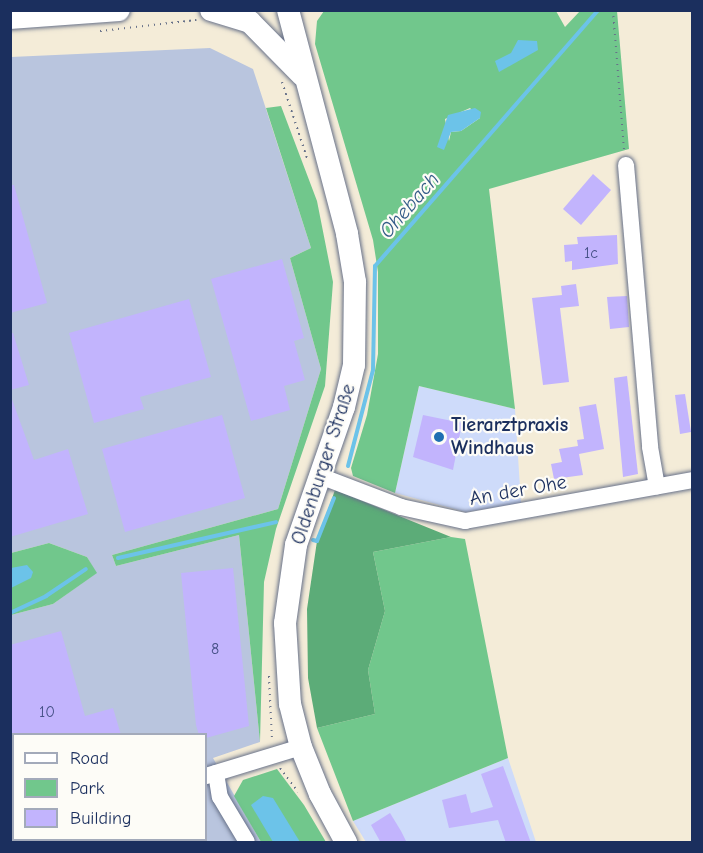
<!DOCTYPE html>
<html>
<head>
<meta charset="utf-8">
<style>
  body { margin:0 }
  #map { position:relative; width:703px; height:853px; overflow:hidden; background:#f4ecd8; font-family:"Comic Neue",sans-serif }
  div>[style] { position:absolute }
  [style*='--x'] { left:calc(var(--x)*1px); top:calc(var(--y)*1px); width:calc(var(--w)*1px); rotate:calc(var(--a)*1deg) }
  .built>* { inset:0; background:#cedbfa }
  .industrial>* { inset:0; background:#b9c5de }
  .green>* { inset:0; background:#71c78c }
  .forest>* { inset:0; background:#5cac78 }
  .water>* { inset:0; background:#6cc3e9 }
  .stream>* { height:4px; margin:-2px; padding:0 2px; transform-origin:2px; border-radius:2px; background:#6cc3e9 }
  .building>* { inset:0; background:#c2b4fd }
  .path>* { height:2px; margin-top:-1px; transform-origin:0; background:repeating-linear-gradient(90deg,#677189 0 1.5px,transparent 0 6px) }
  .roads { filter:drop-shadow(0 0 2px #677189) drop-shadow(0 0 2px #677189) }
  .minor>* { height:16px; margin:-8px; padding:0 8px; transform-origin:8px; border-radius:8px; background:#fff }
  .secondary>* { height:22px; margin:-11px; padding:0 11px; transform-origin:11px; border-radius:11px; background:#fff }
  .dots>* { width:16px; height:16px; translate:-50% -50%; box-sizing:border-box; border:3px solid #fdfcf7; border-radius:50% }
  span { translate:-50% -50%; white-space:nowrap; text-align:center; line-height:1.15; -webkit-text-stroke:4.5px #fdfcf7; paint-order:stroke }
  .number-label { font-size:16px; color:#455086 }
  .number-label span { -webkit-text-stroke-width:0 }
  .poi-label { font-size:20px; color:#1b2f5e; font-weight:700 }
  .left { translate:0 -50%; text-align:left }
  .street-label { font-size:20px; color:#1b2f5e }
  .water-label { font-size:21px; color:#335b88; font-style:italic }
  .frame { position:absolute; inset:0; border:12px solid #1b2f5e; pointer-events:none }
  .legend { position:absolute; left:12px; top:733px; width:195px; height:108px; box-sizing:border-box; background:#fdfcf7; border:2px solid #a3aaba; margin:0; padding:8px 10px; list-style:none; font-size:18px; color:#1b2f5e }
  .legend li { display:flex; align-items:center; gap:12px; height:30px }
  .legend b { width:30px; border:2px solid #a3aaba }
</style>
</head>
<body>
<div id="map">
  <div class="built">
    <i style="clip-path:polygon(419px 386px,515px 409px,521px 503px,466px 512px,395px 493px)"></i>
    <i style="clip-path:polygon(508px 758px,536px 842px,366px 842px,353px 821px)"></i>
  </div>
  <div class="industrial">
    <i style="clip-path:polygon(evenodd,210px 48px,253px 69px,311px 248px,290px 258px,321px 369px,278px 509px,112px 555px,116px 566px,239px 535px,260px 742px,213px 758px,261px 842px,11px 842px,11px 615px,53px 604px,96px 573px,87px 557px,49px 543px,11px 553px,11px 57px,210px 48px,14px 734px,206px 734px,206px 840px,14px 840px,14px 734px)"></i>
  </div>
  <div class="green">
    <i style="clip-path:polygon(evenodd,324px 11px,556px 11px,565px 27px,580px 11px,617px 11px,629px 149px,489px 189px,515px 409px,419px 386px,395px 493px,353px 476px,351px 468px,367px 415px,378px 354px,378px 272px,373px 240px,315px 44px,317px 21px,324px 11px,470px 108px,480px 118px,461px 131px,451px 132px,449px 141px,445px 119px,470px 108px)"></i>
    <i style="clip-path:polygon(281px 106px,317px 201px,333px 282px,325px 386px,276px 529px,264px 582px,260px 742px,239px 535px,116px 566px,112px 555px,278px 509px,321px 369px,290px 258px,311px 248px,266px 108px)"></i>
    <i style="clip-path:polygon(451px 537px,465px 539px,508px 758px,353px 821px,317px 728px,375px 714px,368px 670px,385px 611px,373px 552px)"></i>
    <i style="clip-path:polygon(49px 543px,87px 557px,97px 573px,53px 604px,11px 615px,11px 553px)"></i>
    <i style="clip-path:polygon(277px 769px,304px 805px,326px 842px,261px 842px,234px 796px,243px 780px)"></i>
  </div>
  <div class="forest">
    <i style="clip-path:polygon(335px 490px,451px 537px,373px 552px,385px 611px,368px 670px,375px 714px,317px 728px,308px 678px,307px 609px,317px 541px)"></i>
  </div>
  <div class="water">
    <i style="clip-path:polygon(518px 40px,537px 41px,538px 50px,499px 72px,495px 61px,511px 53px)"></i>
    <i style="clip-path:polygon(475px 108px,481px 112px,480px 118px,461px 131px,451px 132px,444px 150px,437px 147px,448px 115px)"></i>
    <i style="clip-path:polygon(27px 565px,33px 572px,31px 578px,11px 588px,11px 568px)"></i>
    <i style="clip-path:polygon(263px 796px,273px 798px,300px 842px,273px 842px,251px 805px)"></i>
  </div>
  <div class="stream">
    <i style="--x:348;--y:466;--w:99;--a:-75.4"></i>
    <i style="--x:373;--y:370;--w:104;--a:-88.9"></i>
    <i style="--x:375;--y:266;--w:340;--a:-48.9"></i>
    <i style="--x:313;--y:540;--w:4;--a:14"></i>
    <i style="--x:317;--y:541;--w:46;--a:-68.4"></i>
    <i style="--x:118;--y:558;--w:162;--a:-12.8"></i>
    <i style="--x:10;--y:613;--w:40;--a:-25"></i>
    <i style="--x:46;--y:596;--w:48;--a:-34"></i>
  </div>
  <div class="building">
    <i style="clip-path:polygon(593px 174px,611px 190px,581px 225px,563px 209px)"></i>
    <i style="clip-path:polygon(10px 185px,14px 185px,47px 303px,10px 313px)"></i>
    <i style="clip-path:polygon(617px 235px,618px 264px,572px 270px,572px 261px,565px 262px,564px 245px,578px 244px,577px 237px)"></i>
    <i style="clip-path:polygon(282px 259px,304px 338px,294px 341px,305px 380px,284px 386px,290px 410px,251px 421px,211px 279px)"></i>
    <i style="clip-path:polygon(576px 284px,579px 306px,560px 308px,569px 382px,543px 385px,532px 298px,562px 295px,561px 286px)"></i>
    <i style="clip-path:polygon(627px 296px,629px 327px,610px 329px,607px 297px)"></i>
    <i style="clip-path:polygon(189px 299px,211px 377px,140px 397px,144px 409px,94px 423px,69px 333px)"></i>
    <i style="clip-path:polygon(13px 333px,29px 385px,10px 390px,10px 334px)"></i>
    <i style="clip-path:polygon(627px 376px,638px 474px,623px 477px,614px 378px)"></i>
    <i style="clip-path:polygon(10px 394px,34px 460px,68px 449px,88px 514px,10px 537px)"></i>
    <i style="clip-path:polygon(685px 394px,691px 432px,680px 434px,675px 395px)"></i>
    <i style="clip-path:polygon(596px 404px,604px 449px,579px 454px,583px 475px,554px 479px,551px 464px,562px 462px,559px 449px,578px 446px,577px 440px,584px 439px,579px 407px)"></i>
    <i style="clip-path:polygon(222px 415px,245px 498px,125px 532px,102px 449px)"></i>
    <i style="clip-path:polygon(423px 415px,462px 423px,453px 470px,413px 457px)"></i>
    <i style="clip-path:polygon(233px 568px,249px 726px,206px 738px,199px 735px,196px 725px,181px 573px)"></i>
    <i style="clip-path:polygon(61px 631px,85px 716px,113px 708px,121px 735px,10px 735px,10px 645px)"></i>
    <i style="clip-path:polygon(503px 766px,531px 843px,506px 843px,498px 820px,449px 828px,442px 800px,466px 794px,471px 813px,493px 807px,481px 774px)"></i>
    <i style="clip-path:polygon(390px 813px,401px 831px,407px 843px,381px 843px,371px 825px)"></i>
  </div>
  <div class="path">
    <i style="--x:613;--y:10;--w:140;--a:85.5"></i>
    <i style="--x:100;--y:31;--w:97;--a:-6.5"></i>
    <i style="--x:282;--y:82;--w:83;--a:71.8"></i>
    <i style="--x:269;--y:676;--w:64;--a:87.3"></i>
    <i style="--x:280;--y:768;--w:30;--a:53"></i>
  </div>
  <div class="roads">
    <div class="minor">
      <i style="--x:626;--y:165;--w:283;--a:85.1"></i>
      <i style="--x:650;--y:447;--w:40;--a:80"></i>
      <i style="--x:320;--y:476;--w:87;--a:20.9"></i>
      <i style="--x:401;--y:507;--w:66;--a:12.3"></i>
      <i style="--x:465;--y:521;--w:231;--a:-10.2"></i>
      <i style="--x:216;--y:773;--w:24;--a:81"></i>
      <i style="--x:220;--y:797;--w:52;--a:59"></i>
      <i style="--x:206;--y:776;--w:99;--a:-17"></i>
      <i style="--x:10;--y:829;--w:4;--a:-14"></i>
    </div>
    <div class="secondary">
      <i style="--x:211;--y:10;--w:41;--a:17.1"></i>
      <i style="--x:250;--y:22;--w:74;--a:45.5"></i>
      <i style="--x:288;--y:10;--w:232;--a:75.2"></i>
      <i style="--x:347;--y:234;--w:49;--a:80.5"></i>
      <i style="--x:355;--y:282;--w:83;--a:90.7"></i>
      <i style="--x:354;--y:365;--w:43;--a:103.4"></i>
      <i style="--x:344;--y:407;--w:146;--a:109.2"></i>
      <i style="--x:296;--y:545;--w:79;--a:98"></i>
      <i style="--x:285;--y:623;--w:81;--a:86.5"></i>
      <i style="--x:290;--y:704;--w:44;--a:75.7"></i>
      <i style="--x:301;--y:747;--w:51;--a:68"></i>
      <i style="--x:320;--y:794;--w:55;--a:61.6"></i>
      <i style="--x:10;--y:18;--w:109;--a:-4.2"></i>
    </div>
  </div>
  <div class="dots">
    <i style="left:439px;top:437px;background:#1f6fb2"></i>
  </div>
  <div class="number-label">
    <span style="left:591px;top:253px">1c</span>
    <span style="left:215px;top:649px">8</span>
    <span style="left:47px;top:712px">10</span>
  </div>
  <div class="poi-label">
    <span class="left" style="left:451px;top:436px">Tierarztpraxis<br>Windhaus</span>
  </div>
  <div class="street-label">
    <span style="left:323px;top:464px;rotate:-72deg">Oldenburger Straße</span>
    <span style="left:518px;top:490px;rotate:-10deg">An der Ohe</span>
  </div>
  <div class="water-label">
    <span style="left:409px;top:205px;rotate:-49deg">Ohebach</span>
  </div>
  <div class="frame"></div>
  <ul class="legend">
  <li><b style="height:8px;background:#fff"></b>Road</li>
  <li><b style="height:16px;background:#71c78c"></b>Park</li>
  <li><b style="height:16px;background:#c2b4fd"></b>Building</li>
  </ul>
</div>
</body>
</html>
